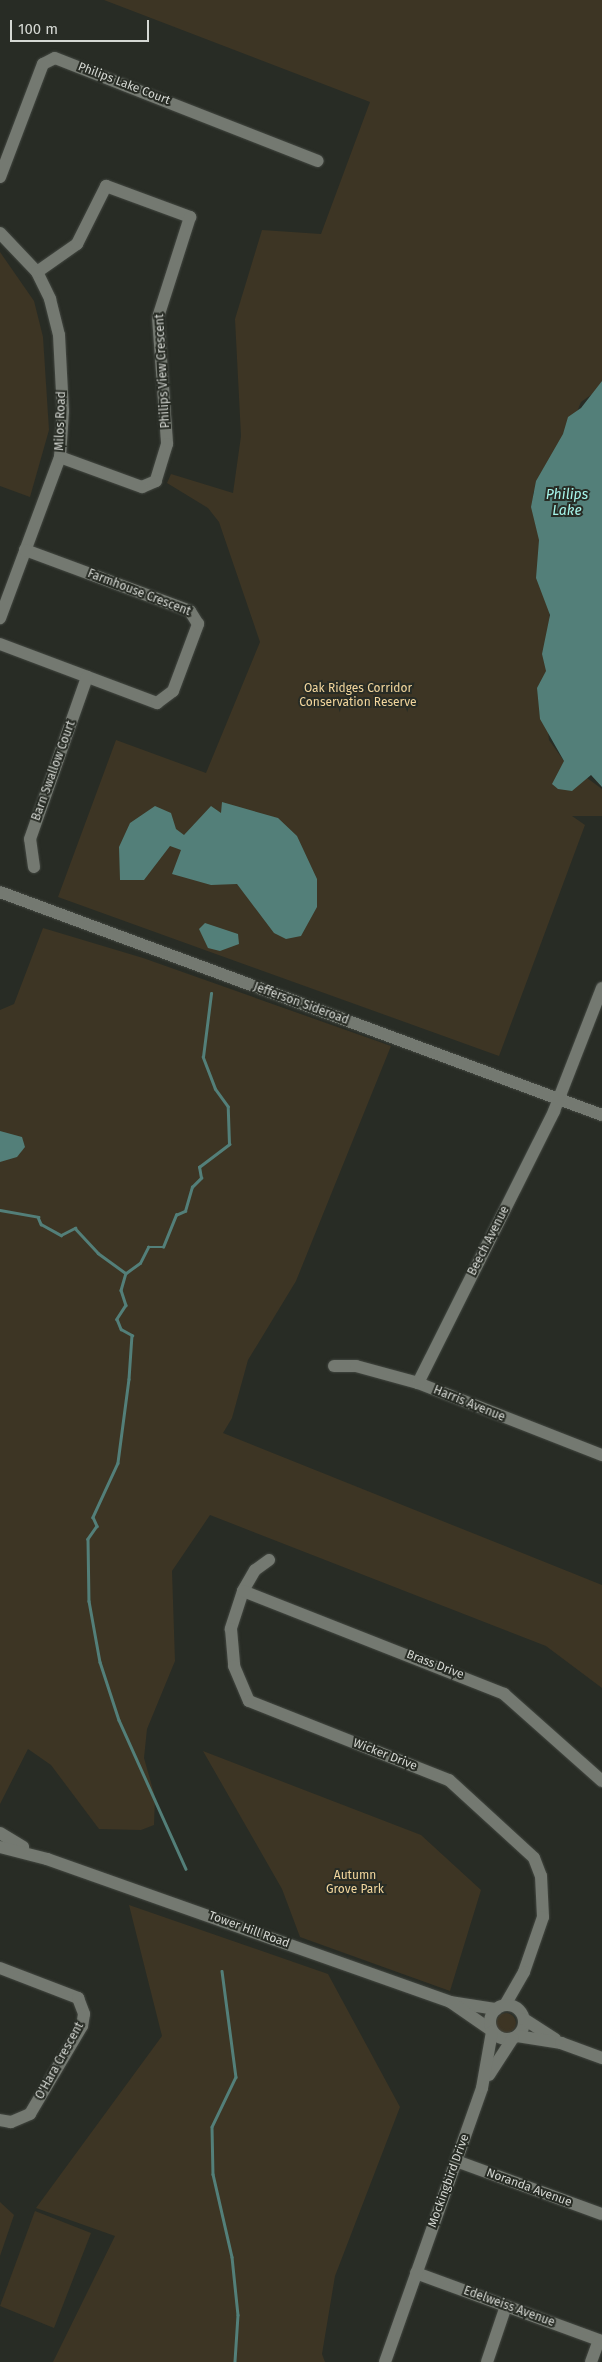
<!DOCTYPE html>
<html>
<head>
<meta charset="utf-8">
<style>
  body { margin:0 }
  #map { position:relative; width:602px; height:2362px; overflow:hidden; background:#282c25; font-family:"Fira Sans",sans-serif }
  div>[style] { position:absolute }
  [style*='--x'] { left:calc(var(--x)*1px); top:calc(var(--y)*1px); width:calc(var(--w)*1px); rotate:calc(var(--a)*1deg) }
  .green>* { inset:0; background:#3d3524 }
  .round { border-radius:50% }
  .water>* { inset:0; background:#537f79 }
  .stream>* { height:2.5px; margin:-1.25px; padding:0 1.25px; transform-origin:1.25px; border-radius:1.25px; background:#537f79 }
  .roads { filter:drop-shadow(0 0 1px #434741) drop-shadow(0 0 1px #434741) }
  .minor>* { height:12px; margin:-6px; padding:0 6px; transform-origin:6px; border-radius:6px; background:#747971 }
  .minor>.ring { margin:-6px; padding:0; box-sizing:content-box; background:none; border:12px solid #747971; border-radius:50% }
  span { translate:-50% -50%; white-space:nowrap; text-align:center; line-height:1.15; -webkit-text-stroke:4px #282c25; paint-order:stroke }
  .street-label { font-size:12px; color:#d5d8d3 }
  .park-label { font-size:12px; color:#f2d69d }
  .water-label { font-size:14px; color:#a6f5ea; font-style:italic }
  .scale { position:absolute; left:10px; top:20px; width:139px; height:22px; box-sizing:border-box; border:2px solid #d5d8d3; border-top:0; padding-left:6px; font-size:15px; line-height:18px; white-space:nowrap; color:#d5d8d3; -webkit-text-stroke:4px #282c25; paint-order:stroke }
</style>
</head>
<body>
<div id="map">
  <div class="green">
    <i style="clip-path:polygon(104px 0,602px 0,602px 387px,581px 402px,559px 456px,533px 493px,541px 521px,551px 634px,544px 691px,549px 740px,564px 761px,602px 789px,602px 816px,572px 816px,585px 825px,499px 1056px,58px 897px,116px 740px,206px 773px,260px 642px,219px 522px,208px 508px,167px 483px,171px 474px,233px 493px,241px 436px,235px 319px,262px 230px,321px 234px,370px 102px)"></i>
    <i style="clip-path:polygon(0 252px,34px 301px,43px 337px,49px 430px,30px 497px,0 486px)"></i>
    <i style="clip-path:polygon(43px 928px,143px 958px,391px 1046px,296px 1281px,248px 1360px,232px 1418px,223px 1433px,602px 1585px,602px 1688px,546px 1646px,210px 1515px,172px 1571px,175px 1661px,147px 1729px,144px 1758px,155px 1797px,154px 1825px,141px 1830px,99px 1829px,51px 1765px,28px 1749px,0 1804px,0 1010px,14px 1004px)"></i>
    <i style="clip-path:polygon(203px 1751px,421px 1835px,481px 1890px,450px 1991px,300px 1937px,282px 1889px)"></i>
    <i style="clip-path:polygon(129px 1905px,328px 1974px,400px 2107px,335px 2276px,322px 2354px,325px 2362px,53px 2362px,115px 2236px,36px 2208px,162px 2036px)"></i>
    <i class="round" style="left:496px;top:2013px;width:20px;height:20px"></i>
    <i style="clip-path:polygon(0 2202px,14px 2215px,0 2256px)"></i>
    <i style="clip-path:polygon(35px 2211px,91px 2233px,54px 2328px,0 2306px)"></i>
  </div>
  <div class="water">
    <i style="clip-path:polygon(602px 381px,602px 787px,591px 775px,572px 791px,558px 789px,552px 784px,564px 761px,540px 719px,537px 688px,546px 671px,542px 654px,550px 615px,536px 578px,539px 540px,531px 507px,536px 481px,563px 434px,568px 417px,581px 408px)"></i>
    <i style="clip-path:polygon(222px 802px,278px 818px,297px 836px,317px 879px,317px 907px,301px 936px,286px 939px,274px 933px,237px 884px,211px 885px,172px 874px,181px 850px,170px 846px,144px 880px,120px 880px,119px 847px,130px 823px,155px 806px,171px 813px,176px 829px,184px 835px,211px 806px,221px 813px)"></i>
    <i style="clip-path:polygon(205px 923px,238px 934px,239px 944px,220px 951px,208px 948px,199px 929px)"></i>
    <i style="clip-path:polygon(0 1131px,22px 1137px,25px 1147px,17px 1157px,0 1162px)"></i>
  </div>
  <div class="stream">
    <i style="--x:0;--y:1210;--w:39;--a:10"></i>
    <i style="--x:38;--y:1217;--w:8;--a:67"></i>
    <i style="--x:41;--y:1224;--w:23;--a:29"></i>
    <i style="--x:61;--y:1235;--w:16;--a:-27"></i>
    <i style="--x:75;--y:1228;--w:34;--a:47"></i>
    <i style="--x:98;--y:1253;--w:34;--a:36"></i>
    <i style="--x:126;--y:1273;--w:18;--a:106"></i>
    <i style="--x:121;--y:1290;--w:16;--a:72"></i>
    <i style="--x:126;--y:1305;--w:17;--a:123"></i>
    <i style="--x:117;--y:1319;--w:11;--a:68"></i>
    <i style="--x:121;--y:1329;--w:13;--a:29"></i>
    <i style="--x:132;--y:1335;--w:44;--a:93.9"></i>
    <i style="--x:129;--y:1379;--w:85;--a:97.5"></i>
    <i style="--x:118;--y:1463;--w:60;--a:114.8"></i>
    <i style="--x:93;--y:1517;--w:10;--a:66"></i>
    <i style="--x:97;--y:1526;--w:16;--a:125"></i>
    <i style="--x:88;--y:1539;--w:62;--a:89.1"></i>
    <i style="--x:89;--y:1601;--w:62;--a:79.8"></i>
    <i style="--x:100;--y:1662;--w:61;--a:71.9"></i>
    <i style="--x:119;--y:1720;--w:163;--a:65.8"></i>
    <i style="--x:126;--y:1273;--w:17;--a:-36"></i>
    <i style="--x:140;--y:1263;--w:18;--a:-63"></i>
    <i style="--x:148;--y:1247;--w:15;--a:0"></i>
    <i style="--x:163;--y:1247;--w:35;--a:-68"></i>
    <i style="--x:176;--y:1215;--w:10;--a:-24"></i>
    <i style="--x:185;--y:1211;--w:25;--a:-74"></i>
    <i style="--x:192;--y:1187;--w:13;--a:-45"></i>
    <i style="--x:201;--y:1178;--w:11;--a:-100"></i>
    <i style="--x:199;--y:1167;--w:38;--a:-37"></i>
    <i style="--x:229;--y:1144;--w:37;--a:-92"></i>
    <i style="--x:228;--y:1107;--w:22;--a:-126"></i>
    <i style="--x:215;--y:1089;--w:34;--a:-111"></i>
    <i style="--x:203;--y:1057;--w:64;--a:-82.8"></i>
    <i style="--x:222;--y:1971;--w:107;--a:82.5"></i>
    <i style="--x:236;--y:2077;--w:55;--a:115.6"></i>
    <i style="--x:212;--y:2127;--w:47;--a:88.8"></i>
    <i style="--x:213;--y:2174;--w:85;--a:77.1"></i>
    <i style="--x:232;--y:2257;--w:58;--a:84.1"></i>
    <i style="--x:238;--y:2315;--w:47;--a:93.7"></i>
  </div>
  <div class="roads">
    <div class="minor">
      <i style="--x:0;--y:177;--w:121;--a:-69.2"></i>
      <i style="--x:43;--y:64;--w:13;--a:-27"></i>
      <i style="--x:55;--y:58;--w:282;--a:21.4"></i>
      <i style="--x:0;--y:233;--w:54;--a:46.5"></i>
      <i style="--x:37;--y:272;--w:30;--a:64"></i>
      <i style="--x:50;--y:299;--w:37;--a:76"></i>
      <i style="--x:59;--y:335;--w:76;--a:87"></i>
      <i style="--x:63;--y:411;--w:46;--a:93.7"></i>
      <i style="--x:60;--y:457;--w:172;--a:110.4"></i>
      <i style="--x:37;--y:272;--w:49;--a:-35"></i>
      <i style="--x:77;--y:244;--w:65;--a:-63.4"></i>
      <i style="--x:106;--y:186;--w:90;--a:20.3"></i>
      <i style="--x:190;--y:217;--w:105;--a:107.7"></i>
      <i style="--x:158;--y:317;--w:127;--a:85.9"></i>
      <i style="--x:167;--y:444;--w:39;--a:107"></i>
      <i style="--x:156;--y:481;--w:15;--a:157"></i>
      <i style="--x:142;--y:487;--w:87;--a:-159.9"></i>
      <i style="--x:0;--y:644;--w:168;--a:20.6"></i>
      <i style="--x:157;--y:703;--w:20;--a:-37"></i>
      <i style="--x:173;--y:691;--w:72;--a:-69.5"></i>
      <i style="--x:198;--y:624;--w:15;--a:-122"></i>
      <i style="--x:190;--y:611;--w:176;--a:-159.7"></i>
      <i style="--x:34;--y:867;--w:28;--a:-98"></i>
      <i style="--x:30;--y:839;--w:172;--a:-70.6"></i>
      <i style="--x:0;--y:892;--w:642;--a:20.33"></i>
      <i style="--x:334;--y:1366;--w:22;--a:0"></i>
      <i style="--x:356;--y:1366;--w:64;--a:15.3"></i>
      <i style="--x:418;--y:1383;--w:198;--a:21.4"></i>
      <i style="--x:418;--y:1383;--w:304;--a:-63.4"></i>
      <i style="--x:554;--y:1111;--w:132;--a:-68.7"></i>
      <i style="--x:269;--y:1560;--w:17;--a:144"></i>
      <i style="--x:255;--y:1570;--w:24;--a:120"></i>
      <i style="--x:243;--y:1591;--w:40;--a:108"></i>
      <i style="--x:231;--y:1629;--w:37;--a:85"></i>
      <i style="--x:234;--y:1666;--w:38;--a:67"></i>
      <i style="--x:249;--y:1701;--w:215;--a:21.6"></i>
      <i style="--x:449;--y:1780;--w:115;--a:42.5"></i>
      <i style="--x:534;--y:1858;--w:19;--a:69"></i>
      <i style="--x:541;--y:1876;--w:41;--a:87.2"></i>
      <i style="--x:543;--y:1917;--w:58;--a:109.1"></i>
      <i style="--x:524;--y:1972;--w:38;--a:120"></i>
      <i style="--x:243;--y:1591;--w:281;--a:21.5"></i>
      <i style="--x:504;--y:1694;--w:131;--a:41.6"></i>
      <i style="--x:0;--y:1833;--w:27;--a:31"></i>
      <i style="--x:0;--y:1847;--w:49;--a:14.3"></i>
      <i style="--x:47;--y:1859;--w:428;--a:19.5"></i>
      <i style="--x:450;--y:2002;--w:47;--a:8.7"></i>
      <i style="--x:0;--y:1968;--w:84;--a:21"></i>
      <i style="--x:78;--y:1998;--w:17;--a:69"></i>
      <i style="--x:84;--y:2014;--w:12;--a:99"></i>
      <i style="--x:82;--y:2026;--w:102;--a:120.6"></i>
      <i style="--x:30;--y:2114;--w:21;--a:157"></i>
      <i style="--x:11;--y:2122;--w:11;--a:-170"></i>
      <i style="--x:452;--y:2003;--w:47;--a:34.7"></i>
      <i class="ring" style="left:490px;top:2005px;width:22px;height:22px"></i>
      <i style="--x:524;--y:2019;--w:37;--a:33"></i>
      <i style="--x:517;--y:2036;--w:45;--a:9"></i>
      <i style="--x:561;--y:2043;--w:44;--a:20.1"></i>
      <i style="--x:489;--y:2075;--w:44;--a:-57"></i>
      <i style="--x:456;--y:2161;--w:155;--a:20"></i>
      <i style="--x:416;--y:2273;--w:198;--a:20.1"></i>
      <i style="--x:385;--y:2362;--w:291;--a:-70.5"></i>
      <i style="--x:482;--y:2088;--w:57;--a:-79.9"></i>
      <i style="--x:487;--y:2362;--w:59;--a:-71.3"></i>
      <i style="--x:591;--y:2362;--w:23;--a:-70"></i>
    </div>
  </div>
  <div class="street-label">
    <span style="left:124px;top:84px;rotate:21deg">Philips Lake Court</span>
    <span style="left:163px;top:371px;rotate:-93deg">Philips View Crescent</span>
    <span style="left:61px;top:421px;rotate:-88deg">Milos Road</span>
    <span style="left:139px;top:593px;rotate:21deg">Farmhouse Crescent</span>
    <span style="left:54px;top:771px;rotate:-70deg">Barn Swallow Court</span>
    <span style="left:301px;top:1004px;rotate:20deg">Jefferson Sideroad</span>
    <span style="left:489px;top:1241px;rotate:-63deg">Beech Avenue</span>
    <span style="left:469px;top:1404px;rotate:22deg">Harris Avenue</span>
    <span style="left:435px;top:1665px;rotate:21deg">Brass Drive</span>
    <span style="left:385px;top:1755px;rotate:21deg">Wicker Drive</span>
    <span style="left:249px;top:1930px;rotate:20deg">Tower Hill Road</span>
    <span style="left:60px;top:2061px;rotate:-61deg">O'Hara Crescent</span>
    <span style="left:449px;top:2181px;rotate:-70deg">Mockingbird Drive</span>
    <span style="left:529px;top:2188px;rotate:20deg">Noranda Avenue</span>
    <span style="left:509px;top:2307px;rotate:20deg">Edelweiss Avenue</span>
  </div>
  <div class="park-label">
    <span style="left:358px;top:696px">Oak Ridges Corridor<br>Conservation Reserve</span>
    <span style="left:355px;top:1883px">Autumn<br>Grove Park</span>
  </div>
  <div class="water-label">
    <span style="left:567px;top:503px">Philips<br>Lake</span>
  </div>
  <div class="scale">100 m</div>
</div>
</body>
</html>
